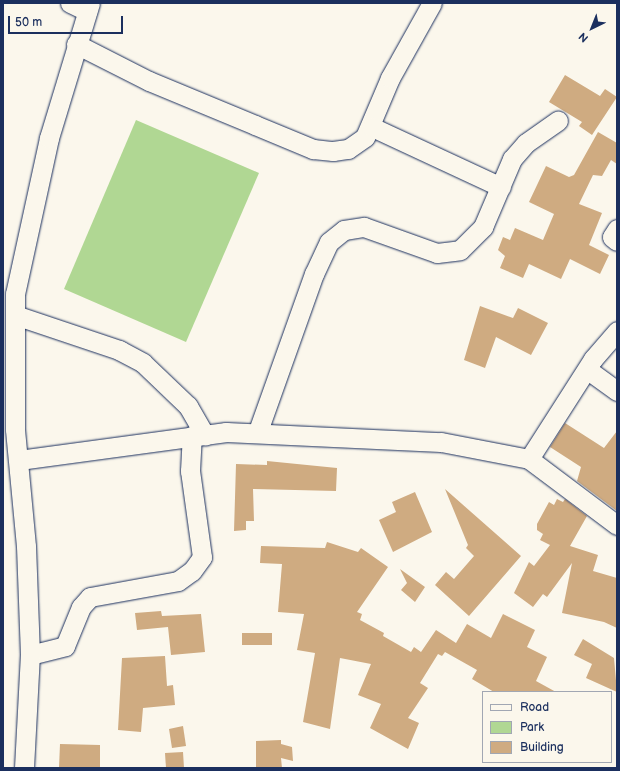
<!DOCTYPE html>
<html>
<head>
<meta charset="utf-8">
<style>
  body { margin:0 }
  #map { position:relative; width:620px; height:771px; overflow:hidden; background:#fbf7ec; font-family:"Balsamiq Sans",sans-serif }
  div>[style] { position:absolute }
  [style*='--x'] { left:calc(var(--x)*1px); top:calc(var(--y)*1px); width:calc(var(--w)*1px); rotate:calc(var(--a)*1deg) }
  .green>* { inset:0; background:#b0d793 }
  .building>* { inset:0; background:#cfab81 }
  .roads { filter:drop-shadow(0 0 1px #1b2f5e) drop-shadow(0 0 1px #1b2f5e) }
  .minor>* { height:19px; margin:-9.5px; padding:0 9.5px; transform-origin:9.5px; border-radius:9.5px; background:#fbf7ec }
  span { translate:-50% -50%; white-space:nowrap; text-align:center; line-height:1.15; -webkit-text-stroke:4px #fbf7ec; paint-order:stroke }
  .frame { position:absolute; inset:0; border:4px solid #1b2f5e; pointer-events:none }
  .legend { position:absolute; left:482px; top:691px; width:130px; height:72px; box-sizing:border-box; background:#fbf7ec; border:1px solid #a1a7b3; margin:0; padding:5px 7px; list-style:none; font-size:12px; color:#1b2f5e }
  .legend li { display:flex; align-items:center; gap:8px; height:20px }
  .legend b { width:20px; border:1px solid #a1a7b3 }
  .north { position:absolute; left:572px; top:8px; width:40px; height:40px; -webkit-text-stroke:3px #fbf7ec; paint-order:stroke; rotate:223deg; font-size:11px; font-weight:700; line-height:16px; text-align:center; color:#1b2f5e }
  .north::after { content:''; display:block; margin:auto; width:14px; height:18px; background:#1b2f5e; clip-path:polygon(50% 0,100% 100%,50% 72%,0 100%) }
  .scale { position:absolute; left:8px; top:16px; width:115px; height:18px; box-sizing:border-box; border:2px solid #1b2f5e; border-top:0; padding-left:5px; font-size:12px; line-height:14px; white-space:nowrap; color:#1b2f5e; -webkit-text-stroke:3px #fbf7ec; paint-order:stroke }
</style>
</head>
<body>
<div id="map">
  <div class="green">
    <div style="clip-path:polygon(136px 120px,259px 173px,186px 342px,64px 289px)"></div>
  </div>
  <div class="building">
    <div style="clip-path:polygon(565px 75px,600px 96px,605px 89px,617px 97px,592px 135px,579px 126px,582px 122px,549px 102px)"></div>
    <div style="clip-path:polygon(598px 132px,617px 143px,617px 164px,611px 160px,602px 176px,593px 175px,579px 204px,602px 213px,589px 245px,609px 255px,600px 274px,570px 259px,561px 279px,529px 264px,523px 278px,500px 268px,505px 256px,498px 250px,503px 237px,510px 240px,515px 228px,543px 240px,554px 214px,529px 202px,546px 166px,569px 177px,574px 175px)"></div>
    <div style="clip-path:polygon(480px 306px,513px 318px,518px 308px,548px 323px,531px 355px,496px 337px,485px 368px,464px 360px)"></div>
    <div style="clip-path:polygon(565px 423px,604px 448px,617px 431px,617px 511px,577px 481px,581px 467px,550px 447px)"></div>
    <div style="clip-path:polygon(267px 461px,337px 468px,336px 491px,253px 489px,254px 521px,246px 521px,246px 530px,234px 531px,236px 464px,267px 465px)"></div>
    <div style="clip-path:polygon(445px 489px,521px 556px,469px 616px,435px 585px,446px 572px,454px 579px,474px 556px,466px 548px,468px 545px)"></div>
    <div style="clip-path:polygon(415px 492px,432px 532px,393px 552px,379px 520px,396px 512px,392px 502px)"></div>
    <div style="clip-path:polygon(557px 499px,563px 502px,565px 499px,587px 516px,570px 546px,598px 555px,593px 571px,617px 578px,617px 628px,604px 622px,562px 613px,572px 563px,547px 597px,543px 594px,533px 607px,514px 593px,529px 562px,534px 566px,550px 545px,540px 540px,543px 534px,537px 530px,537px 524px,549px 502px,554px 505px)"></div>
    <div style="clip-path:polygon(327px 542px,358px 552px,361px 548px,388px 567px,357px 612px,362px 614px,360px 620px,384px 633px,383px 636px,411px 652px,414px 647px,421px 652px,436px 630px,456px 643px,467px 624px,491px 638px,503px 614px,535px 630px,527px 647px,547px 657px,536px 681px,556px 692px,494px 692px,472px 679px,477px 670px,445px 652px,442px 656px,438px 654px,420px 683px,428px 688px,408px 718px,419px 723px,408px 749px,370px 728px,381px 704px,358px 695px,371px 664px,340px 658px,330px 729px,303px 722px,315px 653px,297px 650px,304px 614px,278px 612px,282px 564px,260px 563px,261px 546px,325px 548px)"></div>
    <div style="clip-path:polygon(400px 569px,425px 587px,415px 602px,401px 590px,407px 583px)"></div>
    <div style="clip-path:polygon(161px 611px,162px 616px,201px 614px,205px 652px,171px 655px,168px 627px,137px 630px,135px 613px)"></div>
    <div style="clip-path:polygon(242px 633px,272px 633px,272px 645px,242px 645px)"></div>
    <div style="clip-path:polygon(583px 639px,614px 658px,617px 692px,586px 678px,592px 664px,574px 655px)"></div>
    <div style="clip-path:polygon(165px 656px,167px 686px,173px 685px,175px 705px,143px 708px,141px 732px,118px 730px,122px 658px)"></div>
    <div style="clip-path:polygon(183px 726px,186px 746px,172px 748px,169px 729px)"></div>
    <div style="clip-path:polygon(281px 740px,281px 744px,292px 747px,293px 761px,281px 758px,282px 768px,256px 768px,256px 741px)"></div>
    <div style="clip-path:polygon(60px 744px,100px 745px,100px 768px,59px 768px)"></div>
    <div style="clip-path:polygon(183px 752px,184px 768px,166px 768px,165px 753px)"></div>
  </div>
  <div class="roads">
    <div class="minor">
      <div style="--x:70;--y:3;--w:19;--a:25"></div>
      <div style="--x:76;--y:44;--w:82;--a:26.9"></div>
      <div style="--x:149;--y:81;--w:115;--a:22.5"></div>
      <div style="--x:255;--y:125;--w:63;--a:22.5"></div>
      <div style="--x:313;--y:149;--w:20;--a:6"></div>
      <div style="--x:333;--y:151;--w:15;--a:-8"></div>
      <div style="--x:348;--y:149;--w:21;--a:-35"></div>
      <div style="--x:365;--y:137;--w:64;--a:-67"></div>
      <div style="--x:390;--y:78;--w:86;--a:-60.8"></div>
      <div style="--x:372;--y:127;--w:142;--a:24.9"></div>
      <div style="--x:617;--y:229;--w:9;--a:122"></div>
      <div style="--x:612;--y:237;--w:6;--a:39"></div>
      <div style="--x:15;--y:315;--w:110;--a:18.6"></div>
      <div style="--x:119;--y:350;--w:27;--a:28"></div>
      <div style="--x:143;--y:363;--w:62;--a:43.7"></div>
      <div style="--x:188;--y:406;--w:34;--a:60"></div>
      <div style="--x:588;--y:370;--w:36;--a:36"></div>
      <div style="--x:258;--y:431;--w:167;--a:-70.4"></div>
      <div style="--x:314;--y:274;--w:35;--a:-65"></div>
      <div style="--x:329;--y:242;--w:19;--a:-39"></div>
      <div style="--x:344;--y:230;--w:20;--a:-9"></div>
      <div style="--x:364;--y:227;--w:77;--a:19.6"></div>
      <div style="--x:437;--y:253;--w:23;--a:-7"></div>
      <div style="--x:460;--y:250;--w:33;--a:-45"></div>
      <div style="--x:483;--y:227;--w:74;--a:-66.9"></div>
      <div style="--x:512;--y:159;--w:21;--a:-49"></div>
      <div style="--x:526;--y:143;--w:39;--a:-35"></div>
      <div style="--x:529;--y:459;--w:119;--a:-57.4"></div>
      <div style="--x:593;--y:359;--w:37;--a:-49"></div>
      <div style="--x:19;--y:460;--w:209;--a:-7.7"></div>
      <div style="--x:226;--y:432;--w:215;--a:2.7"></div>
      <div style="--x:441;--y:442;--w:90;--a:10.9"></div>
      <div style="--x:529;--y:459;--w:110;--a:36.9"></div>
      <div style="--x:30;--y:655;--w:36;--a:-14"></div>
      <div style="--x:65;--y:646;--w:42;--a:-67.7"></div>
      <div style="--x:81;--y:607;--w:13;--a:-48"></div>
      <div style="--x:90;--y:597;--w:89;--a:-10.3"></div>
      <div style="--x:178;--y:581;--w:17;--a:-36"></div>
      <div style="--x:192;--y:571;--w:17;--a:-54"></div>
      <div style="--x:202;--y:557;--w:87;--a:-97.9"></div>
      <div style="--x:190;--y:471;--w:35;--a:-87"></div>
      <div style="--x:24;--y:768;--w:113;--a:-87"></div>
      <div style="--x:30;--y:655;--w:109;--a:-92.1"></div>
      <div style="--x:26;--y:546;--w:118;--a:-95.4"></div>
      <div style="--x:15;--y:429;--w:135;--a:-90"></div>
      <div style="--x:15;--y:294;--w:160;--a:-77.7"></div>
      <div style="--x:49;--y:138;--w:141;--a:-73.1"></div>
    </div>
  </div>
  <div class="frame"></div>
  <ul class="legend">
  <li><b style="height:5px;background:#fbf7ec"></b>Road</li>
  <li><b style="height:11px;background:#b0d793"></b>Park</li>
  <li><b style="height:11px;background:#cfab81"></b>Building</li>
  </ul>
  <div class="north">N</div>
  <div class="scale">50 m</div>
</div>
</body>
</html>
